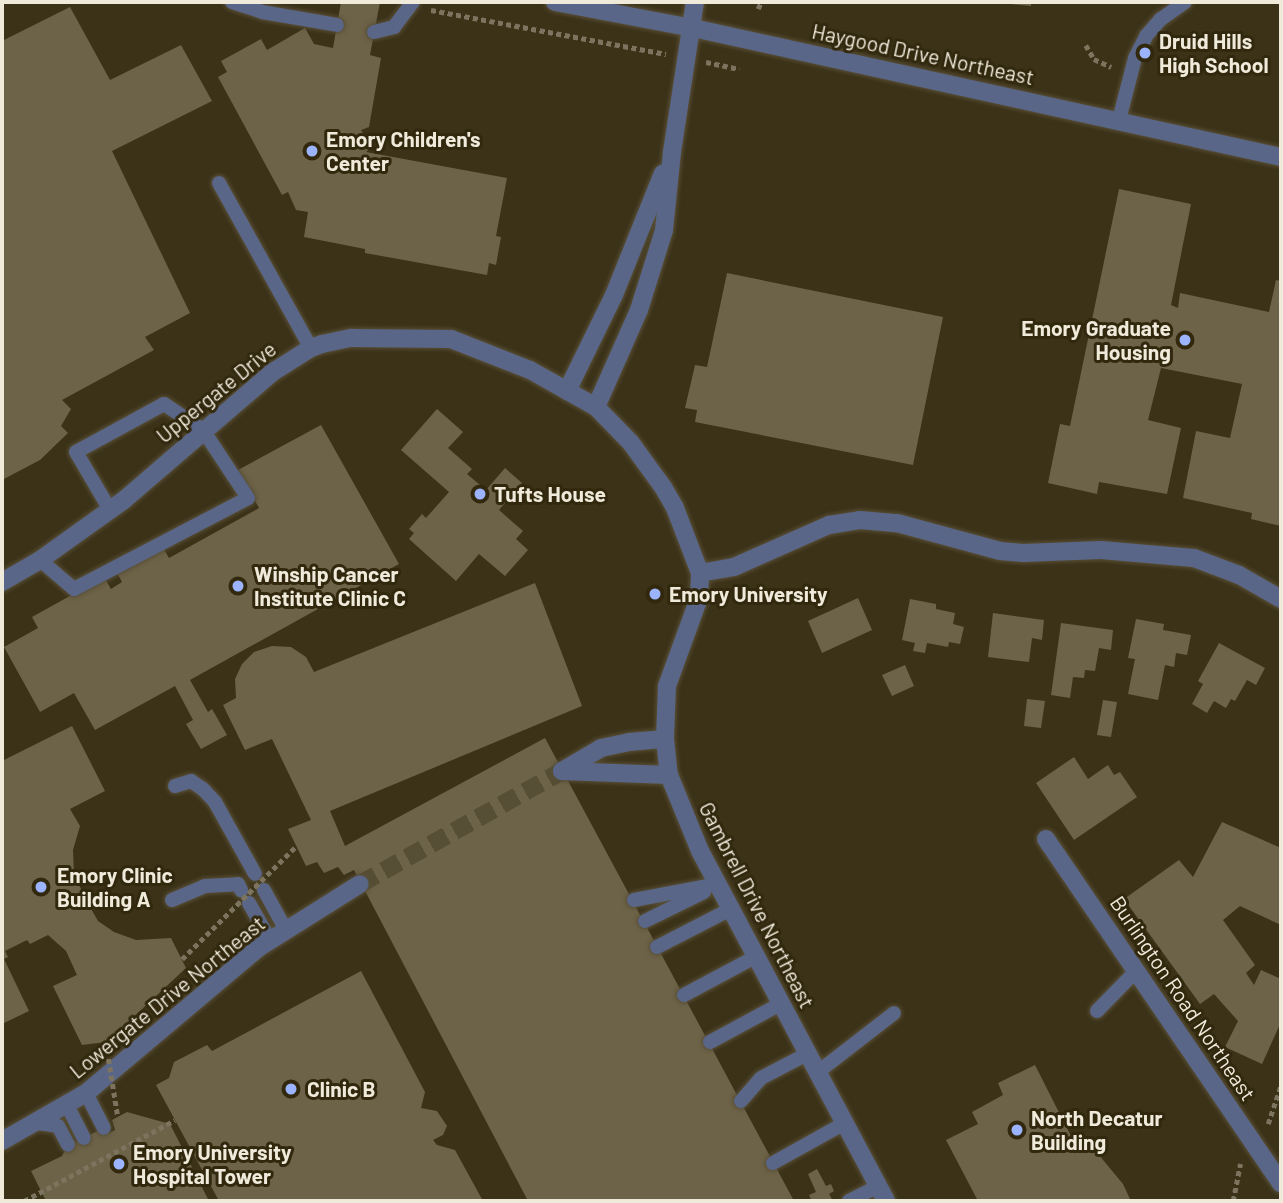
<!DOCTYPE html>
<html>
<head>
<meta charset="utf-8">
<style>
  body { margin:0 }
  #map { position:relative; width:1283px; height:1203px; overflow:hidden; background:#3b3218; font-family:Barlow,sans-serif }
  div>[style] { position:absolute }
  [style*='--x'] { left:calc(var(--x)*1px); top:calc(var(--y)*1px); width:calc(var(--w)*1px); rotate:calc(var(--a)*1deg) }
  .building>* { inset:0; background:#6d6348 }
  .minor-tunnel>* { height:18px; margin-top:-9px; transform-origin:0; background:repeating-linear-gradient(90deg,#564e35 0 18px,transparent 0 27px) }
  .path>* { height:4.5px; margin-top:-2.25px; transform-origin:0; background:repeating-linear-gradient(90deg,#7c745e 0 5px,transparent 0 8.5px) }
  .roads { filter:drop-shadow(0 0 2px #584f37) drop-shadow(0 0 2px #584f37) }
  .service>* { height:14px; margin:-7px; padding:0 7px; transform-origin:7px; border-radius:7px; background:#5a6688 }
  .minor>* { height:18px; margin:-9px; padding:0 9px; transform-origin:9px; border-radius:9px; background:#5a6688 }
  .path-bridge>* { height:4.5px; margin-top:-2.25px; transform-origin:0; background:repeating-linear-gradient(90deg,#7c745e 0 5px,transparent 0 8.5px) }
  .dots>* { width:19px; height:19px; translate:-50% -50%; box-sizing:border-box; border:4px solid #31280e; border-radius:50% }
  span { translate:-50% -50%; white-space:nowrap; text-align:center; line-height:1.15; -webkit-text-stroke:6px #31280e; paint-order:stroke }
  .poi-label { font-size:21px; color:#f0eadb; font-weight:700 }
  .left { translate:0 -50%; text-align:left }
  .right { translate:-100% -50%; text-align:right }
  .street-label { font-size:21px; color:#f0eadb }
  .frame { position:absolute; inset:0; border:4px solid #f0eadb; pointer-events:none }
</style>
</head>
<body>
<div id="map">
  <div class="building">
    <div style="clip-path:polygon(341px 2px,380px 2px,370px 55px,381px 58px,369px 127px,361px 130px,372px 147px,366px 152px,507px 178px,496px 236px,501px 237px,496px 265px,489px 263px,487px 275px,365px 253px,365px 249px,304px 237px,308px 212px,296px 210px,288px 192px,282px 195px,218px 77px,227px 72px,221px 61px,261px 39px,267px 50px,305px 28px,314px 44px,333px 48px)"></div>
    <div style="clip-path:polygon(991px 2px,1031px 2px,1031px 6px)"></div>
    <div style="clip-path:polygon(70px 7px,110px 80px,181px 45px,212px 101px,112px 151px,190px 313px,145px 337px,154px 350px,62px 400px,71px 409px,61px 426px,68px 433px,40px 460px,2px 480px,2px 41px)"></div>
    <div style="clip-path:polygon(1119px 189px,1191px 204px,1171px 305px,1178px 308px,1180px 293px,1269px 312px,1276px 280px,1281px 281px,1281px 526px,1251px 519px,1252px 513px,1183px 498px,1196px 431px,1230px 438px,1242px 384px,1161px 368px,1148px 420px,1181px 428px,1167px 494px,1099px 482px,1097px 494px,1048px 483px,1060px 424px,1070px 426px)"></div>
    <div style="clip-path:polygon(727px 273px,943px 317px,913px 465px,695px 422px,697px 410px,685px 408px,695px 365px,707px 367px)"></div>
    <div style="clip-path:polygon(437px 409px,463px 432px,448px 448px,472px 469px,467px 474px,486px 490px,505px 468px,522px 483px,499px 510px,523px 531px,516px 539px,528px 550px,505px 576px,479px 554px,456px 581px,409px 539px,414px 533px,409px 529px,422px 514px,426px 518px,449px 492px,401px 450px)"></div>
    <div style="clip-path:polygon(321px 425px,399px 564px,190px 680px,208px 712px,212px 709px,227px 735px,201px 749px,186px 724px,193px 720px,175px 686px,95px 730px,74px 693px,40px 712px,4px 647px,38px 628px,32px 617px,104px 577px,111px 589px,122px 582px,116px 571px,162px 546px,169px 558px,259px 508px,238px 470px)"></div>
    <div style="clip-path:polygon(535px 583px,582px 706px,330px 811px,345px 846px,545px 738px,794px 1201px,528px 1201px,354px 870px,344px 875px,338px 867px,324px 873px,317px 862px,306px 866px,288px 829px,311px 820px,272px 739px,245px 750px,223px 705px,236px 698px,235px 679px,242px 664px,254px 652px,272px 646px,291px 647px,306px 657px,314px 672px)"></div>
    <div style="clip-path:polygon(858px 598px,872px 630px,822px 653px,808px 621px)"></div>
    <div style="clip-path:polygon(910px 599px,936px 604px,936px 609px,955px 613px,953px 624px,964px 627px,960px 644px,949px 642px,948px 647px,927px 643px,925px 653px,913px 651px,915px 643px,902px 640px)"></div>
    <div style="clip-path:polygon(993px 613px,1044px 620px,1042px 640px,1032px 638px,1029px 662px,988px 657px)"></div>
    <div style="clip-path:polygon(1136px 619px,1164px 624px,1163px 630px,1191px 635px,1187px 655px,1176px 653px,1174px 667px,1165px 665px,1158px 700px,1128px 694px,1135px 659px,1128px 658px)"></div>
    <div style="clip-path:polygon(1061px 623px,1113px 630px,1111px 650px,1099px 648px,1095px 671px,1085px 670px,1084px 678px,1073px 677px,1070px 698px,1051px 695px)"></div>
    <div style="clip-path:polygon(1219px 643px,1265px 668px,1256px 685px,1247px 680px,1235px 701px,1231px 699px,1226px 708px,1214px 701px,1207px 713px,1192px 704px,1203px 684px,1198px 681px)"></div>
    <div style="clip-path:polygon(905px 665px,914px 686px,892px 696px,882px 675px)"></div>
    <div style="clip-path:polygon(1027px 699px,1045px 701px,1041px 728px,1024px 726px)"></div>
    <div style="clip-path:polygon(1103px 700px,1117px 702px,1111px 737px,1097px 735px)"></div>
    <div style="clip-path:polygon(72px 726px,105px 791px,70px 809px,80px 826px,73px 850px,74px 874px,86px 900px,98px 921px,114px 932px,136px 940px,171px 938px,186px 968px,127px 1023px,130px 1031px,106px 1042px,82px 1045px,53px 986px,77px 975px,66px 951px,48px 935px,30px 944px,27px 940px,5px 951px,8px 957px,4px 959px,29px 1011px,2px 1024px,2px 761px)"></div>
    <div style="clip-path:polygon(1074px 757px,1088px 779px,1108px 765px,1114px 775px,1120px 772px,1137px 797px,1074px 840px,1036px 783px)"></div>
    <div style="clip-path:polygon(1222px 822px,1281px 848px,1281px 925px,1240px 906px,1223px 920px,1255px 965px,1246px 973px,1254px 985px,1261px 970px,1281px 979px,1281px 1022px,1262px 1064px,1225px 1047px,1238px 1021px,1214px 994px,1200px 1004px,1124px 899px,1179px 860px,1193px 877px)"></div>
    <div style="clip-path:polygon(361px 971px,425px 1092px,421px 1108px,437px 1111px,447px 1126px,443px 1135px,433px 1140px,437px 1145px,455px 1150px,483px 1201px,219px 1201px,156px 1085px,169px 1078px,174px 1062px,207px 1045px,212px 1051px)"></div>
    <div style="clip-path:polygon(1035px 1065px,1073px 1140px,1081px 1136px,1094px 1149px,1123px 1184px,1131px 1201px,978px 1201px,946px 1140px,978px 1124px,972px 1112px,1003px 1095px,998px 1083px)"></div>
    <div style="clip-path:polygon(127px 1112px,170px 1124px,209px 1201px,46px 1201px,31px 1171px,62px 1156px,68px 1145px,104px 1128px,109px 1133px,115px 1130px,112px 1120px)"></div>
    <div style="clip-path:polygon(817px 1169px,826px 1186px,831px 1184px,834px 1191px,829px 1194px,833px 1201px,812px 1201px,809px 1195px,816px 1192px,808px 1174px)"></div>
  </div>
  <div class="minor-tunnel">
    <div style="--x:360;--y:884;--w:231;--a:-29.2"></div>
  </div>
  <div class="path">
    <div style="--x:758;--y:9;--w:8;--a:-67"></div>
    <div style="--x:431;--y:10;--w:239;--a:10.6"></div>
    <div style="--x:1086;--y:45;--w:16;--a:60"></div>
    <div style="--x:1094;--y:59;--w:19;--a:25"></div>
    <div style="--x:706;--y:62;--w:34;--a:12"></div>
    <div style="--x:1268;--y:1124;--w:41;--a:-71.6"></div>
    <div style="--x:24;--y:1201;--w:171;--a:-28.2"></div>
    <div style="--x:1233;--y:1201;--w:38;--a:-79"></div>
  </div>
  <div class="roads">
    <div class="service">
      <div style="--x:232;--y:2;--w:32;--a:18"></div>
      <div style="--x:262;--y:12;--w:76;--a:9.8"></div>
      <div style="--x:374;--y:32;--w:21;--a:-14"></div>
      <div style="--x:394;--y:27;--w:31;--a:-53"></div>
      <div style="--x:1119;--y:120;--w:64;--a:-75.5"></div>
      <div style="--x:1135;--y:58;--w:25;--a:-63"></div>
      <div style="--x:1146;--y:36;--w:23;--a:-49"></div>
      <div style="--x:1161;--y:19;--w:29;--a:-35"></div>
      <div style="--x:219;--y:183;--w:189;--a:60.9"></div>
      <div style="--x:40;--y:560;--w:45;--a:40.5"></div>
      <div style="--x:74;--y:589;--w:196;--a:-27.6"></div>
      <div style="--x:248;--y:498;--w:82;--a:-123.5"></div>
      <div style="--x:203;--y:430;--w:47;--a:-146.3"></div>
      <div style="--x:164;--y:404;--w:100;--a:151.4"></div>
      <div style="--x:76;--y:452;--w:67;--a:59.6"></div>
      <div style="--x:175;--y:786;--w:17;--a:-17"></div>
      <div style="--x:191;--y:781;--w:14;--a:34"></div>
      <div style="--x:203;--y:789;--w:18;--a:47"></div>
      <div style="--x:215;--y:802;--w:82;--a:60.9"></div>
      <div style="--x:264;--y:890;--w:46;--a:61.2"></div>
      <div style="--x:172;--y:900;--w:36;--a:-23"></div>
      <div style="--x:205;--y:886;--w:33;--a:-3"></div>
      <div style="--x:238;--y:884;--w:7;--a:63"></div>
      <div style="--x:634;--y:900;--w:86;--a:-10.8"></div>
      <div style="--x:249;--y:903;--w:43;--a:60.4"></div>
      <div style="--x:645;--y:921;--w:66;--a:-26.2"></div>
      <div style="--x:657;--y:947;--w:83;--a:-27.2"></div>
      <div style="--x:684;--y:995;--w:83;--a:-28.1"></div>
      <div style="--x:1097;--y:1011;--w:56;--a:-45.7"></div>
      <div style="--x:710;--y:1042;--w:82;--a:-28.4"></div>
      <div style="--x:818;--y:1072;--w:96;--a:-37.8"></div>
      <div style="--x:86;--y:1093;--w:39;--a:63"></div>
      <div style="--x:741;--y:1101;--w:30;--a:-49"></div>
      <div style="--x:761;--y:1078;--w:54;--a:-27.5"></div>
      <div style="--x:67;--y:1105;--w:37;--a:63"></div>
      <div style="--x:37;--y:1123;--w:21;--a:8"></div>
      <div style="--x:58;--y:1126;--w:21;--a:62"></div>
      <div style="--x:773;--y:1163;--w:82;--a:-29.1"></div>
      <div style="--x:849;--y:1201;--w:33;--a:-27"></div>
    </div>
    <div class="minor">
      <div style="--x:555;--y:2;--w:140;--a:10.7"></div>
      <div style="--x:693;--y:28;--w:602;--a:12.37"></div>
      <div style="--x:567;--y:391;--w:107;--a:-63.9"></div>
      <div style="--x:614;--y:295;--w:131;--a:-68.1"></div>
      <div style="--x:596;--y:407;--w:106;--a:-66.1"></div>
      <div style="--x:639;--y:310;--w:84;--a:-72.6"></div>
      <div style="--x:664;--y:230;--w:78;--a:-84.1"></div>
      <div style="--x:672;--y:152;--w:152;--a:-81.3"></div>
      <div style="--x:700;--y:573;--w:35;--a:-10"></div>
      <div style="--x:734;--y:567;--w:104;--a:-23.9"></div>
      <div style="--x:829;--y:525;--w:31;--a:-9"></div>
      <div style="--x:860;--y:520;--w:37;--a:5"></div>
      <div style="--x:897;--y:523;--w:107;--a:15.2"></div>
      <div style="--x:1000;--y:551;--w:23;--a:5"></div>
      <div style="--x:1023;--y:553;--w:78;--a:-2.2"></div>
      <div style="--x:1101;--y:550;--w:93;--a:4.9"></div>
      <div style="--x:1194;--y:558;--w:48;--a:20.7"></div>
      <div style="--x:1239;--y:575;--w:48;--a:29.7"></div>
      <div style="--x:2;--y:582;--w:44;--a:-30.1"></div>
      <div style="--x:40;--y:560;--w:103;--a:-35.5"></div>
      <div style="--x:124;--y:500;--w:196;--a:-40.7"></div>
      <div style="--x:273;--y:372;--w:45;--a:-32.3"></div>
      <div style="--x:311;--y:348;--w:12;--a:-20"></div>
      <div style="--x:322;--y:344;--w:30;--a:-12"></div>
      <div style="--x:351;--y:338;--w:100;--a:0.6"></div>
      <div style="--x:451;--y:339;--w:85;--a:21.4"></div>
      <div style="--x:530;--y:370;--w:76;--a:29.3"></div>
      <div style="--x:596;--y:407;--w:50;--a:45.8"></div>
      <div style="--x:631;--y:443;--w:54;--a:54"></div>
      <div style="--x:663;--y:487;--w:24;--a:60"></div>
      <div style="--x:675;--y:508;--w:70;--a:69"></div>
      <div style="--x:700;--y:573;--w:25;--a:92"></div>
      <div style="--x:699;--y:598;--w:94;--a:110"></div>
      <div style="--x:667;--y:686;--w:53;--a:92.2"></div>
      <div style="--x:665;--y:739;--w:36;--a:84"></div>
      <div style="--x:669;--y:775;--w:82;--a:67.8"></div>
      <div style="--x:700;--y:851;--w:396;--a:62"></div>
      <div style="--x:562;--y:771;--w:45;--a:-30.5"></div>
      <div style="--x:601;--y:748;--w:29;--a:-12"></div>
      <div style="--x:629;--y:742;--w:36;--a:-5"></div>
      <div style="--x:562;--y:771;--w:107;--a:2.1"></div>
      <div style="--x:1046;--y:839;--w:417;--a:55.7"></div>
      <div style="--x:2;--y:1141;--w:97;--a:-29.7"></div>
      <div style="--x:86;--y:1093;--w:225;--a:-40.1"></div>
      <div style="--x:258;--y:948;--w:120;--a:-32.1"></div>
    </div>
  </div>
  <div class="path-bridge">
    <div style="--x:182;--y:959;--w:161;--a:-44.7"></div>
    <div style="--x:106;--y:1042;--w:76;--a:80.9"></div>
  </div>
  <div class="dots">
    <div style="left:1145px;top:53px;background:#9bb4fd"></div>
    <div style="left:312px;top:151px;background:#9bb4fd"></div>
    <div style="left:1185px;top:340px;background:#9bb4fd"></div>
    <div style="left:480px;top:494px;background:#9bb4fd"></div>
    <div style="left:238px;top:586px;background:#9bb4fd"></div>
    <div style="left:655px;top:594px;background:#9bb4fd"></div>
    <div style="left:41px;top:887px;background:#9bb4fd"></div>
    <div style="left:291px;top:1089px;background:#9bb4fd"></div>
    <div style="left:1017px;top:1130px;background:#9bb4fd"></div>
    <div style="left:119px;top:1164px;background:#9bb4fd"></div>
  </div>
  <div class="poi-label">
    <span class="left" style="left:1159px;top:53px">Druid Hills<br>High School</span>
    <span class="left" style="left:326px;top:151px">Emory Children's<br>Center</span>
    <span class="right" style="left:1171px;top:340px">Emory Graduate<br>Housing</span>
    <span class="left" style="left:494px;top:494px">Tufts House</span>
    <span class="left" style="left:254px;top:586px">Winship Cancer<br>Institute Clinic C</span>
    <span class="left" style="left:669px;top:594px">Emory University</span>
    <span class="left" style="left:57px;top:887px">Emory Clinic<br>Building A</span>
    <span class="left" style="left:307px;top:1089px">Clinic B</span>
    <span class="left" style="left:1031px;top:1130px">North Decatur<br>Building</span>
    <span class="left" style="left:133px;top:1164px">Emory University<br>Hospital Tower</span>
  </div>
  <div class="street-label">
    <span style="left:923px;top:54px;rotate:12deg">Haygood Drive Northeast</span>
    <span style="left:216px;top:392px;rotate:-39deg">Uppergate Drive</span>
    <span style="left:757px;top:905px;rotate:63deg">Gambrell Drive Northeast</span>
    <span style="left:167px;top:997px;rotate:-39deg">Lowergate Drive Northeast</span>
    <span style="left:1183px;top:998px;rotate:56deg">Burlington Road Northeast</span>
  </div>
  <div class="frame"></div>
</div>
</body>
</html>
